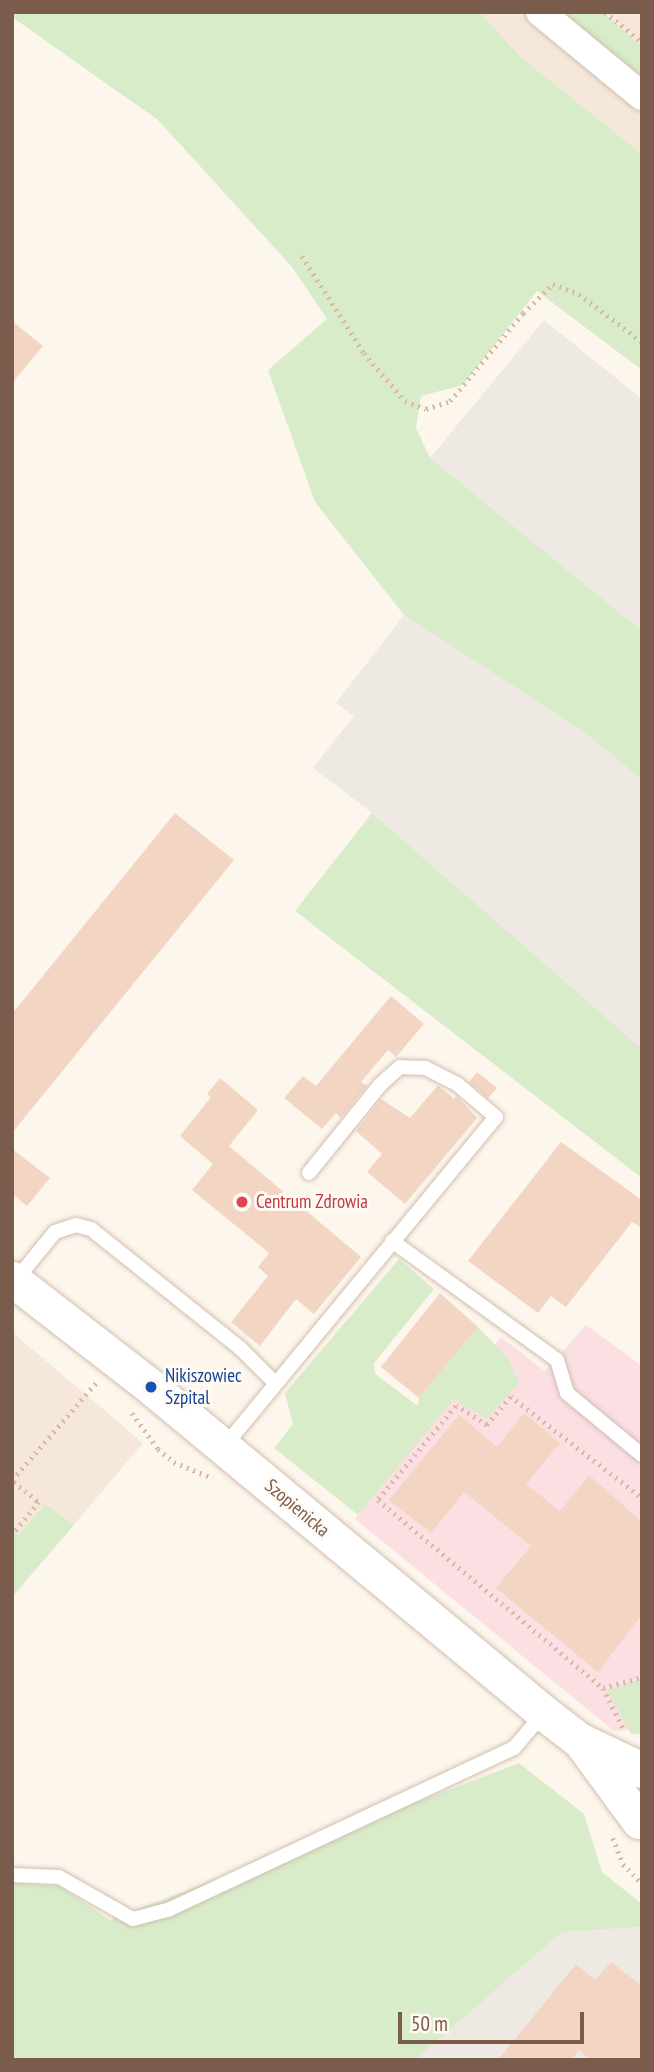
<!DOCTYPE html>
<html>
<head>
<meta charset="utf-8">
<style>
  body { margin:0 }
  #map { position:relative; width:654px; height:2072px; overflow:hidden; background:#fdf6ec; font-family:"PT Sans Narrow",sans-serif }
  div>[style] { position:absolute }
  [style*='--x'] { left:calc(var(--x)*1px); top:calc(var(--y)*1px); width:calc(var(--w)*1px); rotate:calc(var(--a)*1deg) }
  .residential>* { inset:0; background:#f5e8da }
  .industrial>* { inset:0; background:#efe9e4 }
  .medical>* { inset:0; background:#fbdfe3 }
  .green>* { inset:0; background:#d8ecc9 }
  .building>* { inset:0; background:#f3d5c3 }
  .path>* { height:4.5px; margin-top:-2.25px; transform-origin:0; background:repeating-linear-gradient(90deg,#d9b8a5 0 2px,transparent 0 7px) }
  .roads { filter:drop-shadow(0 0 2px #d1beb0) drop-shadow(0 0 2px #d1beb0) }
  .service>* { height:14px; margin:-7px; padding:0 7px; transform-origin:7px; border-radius:7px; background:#fff }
  .minor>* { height:28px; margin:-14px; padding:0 14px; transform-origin:14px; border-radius:14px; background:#fff }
  .tertiary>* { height:35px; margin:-17.5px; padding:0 17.5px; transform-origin:17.5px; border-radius:17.5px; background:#fff }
  .dots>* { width:19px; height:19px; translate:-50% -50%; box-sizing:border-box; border:4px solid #fffaf3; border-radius:50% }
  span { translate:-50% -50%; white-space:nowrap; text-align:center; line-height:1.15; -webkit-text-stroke:6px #fffaf3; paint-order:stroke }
  .health-label { font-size:19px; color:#be3a42 }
  .left { translate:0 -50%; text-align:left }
  .transit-label { font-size:19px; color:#164399 }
  .street-label { font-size:19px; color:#7a5c4d }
  .frame { position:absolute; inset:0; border:14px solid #7a5c4d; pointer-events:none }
  .scale { position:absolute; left:398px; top:2012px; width:186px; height:32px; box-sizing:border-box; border:4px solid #7a5c4d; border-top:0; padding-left:9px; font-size:21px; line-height:24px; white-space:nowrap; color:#7a5c4d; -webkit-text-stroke:5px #fffaf3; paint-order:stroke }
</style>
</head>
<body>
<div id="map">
  <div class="residential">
    <div style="clip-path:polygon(479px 12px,642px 12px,642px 154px,522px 58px)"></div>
    <div style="clip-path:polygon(12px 1332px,143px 1443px,12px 1598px)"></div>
  </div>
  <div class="industrial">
    <div style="clip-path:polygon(544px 320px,642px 399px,642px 631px,430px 458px)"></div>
    <div style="clip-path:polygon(404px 615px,584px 732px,642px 780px,642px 1049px,372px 813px,313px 768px,354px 716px,336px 703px)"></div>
    <div style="clip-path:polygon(642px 1927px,642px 2060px,415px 2060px,562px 1932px)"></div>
  </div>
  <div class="medical">
    <div style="clip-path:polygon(586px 1325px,642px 1366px,642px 1729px,614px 1731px,355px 1519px,501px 1337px,545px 1371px)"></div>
  </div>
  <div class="green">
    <div style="clip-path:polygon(12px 12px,479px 12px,522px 58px,642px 154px,642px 370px,537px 291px,463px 385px,421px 396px,416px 428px,430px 458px,642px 631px,642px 780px,584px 732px,404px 615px,315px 502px,268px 370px,327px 319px,292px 267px,158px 120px,12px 17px)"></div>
    <div style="clip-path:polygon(554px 12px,601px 12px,642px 46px,642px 84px)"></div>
    <div style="clip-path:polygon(372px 813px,642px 1049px,642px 1178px,295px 911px)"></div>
    <div style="clip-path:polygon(399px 1259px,434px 1289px,374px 1363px,375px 1374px,418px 1406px,419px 1398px,478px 1327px,507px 1357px,519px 1383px,487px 1419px,454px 1399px,358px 1515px,274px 1448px,293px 1424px,285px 1393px)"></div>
    <div style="clip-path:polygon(45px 1504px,74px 1525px,12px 1596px,12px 1530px,19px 1535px)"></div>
    <div style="clip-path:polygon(642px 1679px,642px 1734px,631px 1734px,607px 1690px)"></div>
    <div style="clip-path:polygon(519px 1763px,584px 1814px,602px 1872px,642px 1904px,642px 1927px,562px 1932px,415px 2060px,12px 2060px,12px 1883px,59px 1886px,110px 1920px)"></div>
  </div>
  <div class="building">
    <div style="clip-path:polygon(12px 321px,43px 346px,12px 383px)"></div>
    <div style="clip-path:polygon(175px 813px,234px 860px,12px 1133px,12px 1014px)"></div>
    <div style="clip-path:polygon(391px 996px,424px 1024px,396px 1057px,388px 1050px,361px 1082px,367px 1086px,341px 1118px,336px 1113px,322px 1129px,284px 1098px,303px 1076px,316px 1086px)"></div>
    <div style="clip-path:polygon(477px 1072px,497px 1088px,488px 1098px,469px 1082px)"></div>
    <div style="clip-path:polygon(220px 1078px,258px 1110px,229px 1146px,361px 1257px,314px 1314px,296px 1299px,260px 1346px,231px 1322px,268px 1276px,258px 1267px,269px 1253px,192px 1190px,213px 1164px,180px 1136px,211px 1097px,207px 1094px)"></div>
    <div style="clip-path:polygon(438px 1085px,454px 1099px,457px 1096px,477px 1118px,405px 1204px,367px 1172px,382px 1154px,356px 1131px,381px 1099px,410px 1118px)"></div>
    <div style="clip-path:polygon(561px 1142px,642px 1200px,642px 1228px,632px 1222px,566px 1307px,551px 1296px,538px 1313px,468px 1261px)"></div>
    <div style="clip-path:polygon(12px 1149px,50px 1178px,27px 1206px,12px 1194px)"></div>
    <div style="clip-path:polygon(440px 1293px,478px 1327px,419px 1398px,381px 1367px)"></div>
    <div style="clip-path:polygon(524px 1413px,560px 1443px,526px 1484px,560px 1511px,589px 1475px,642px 1522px,642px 1614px,598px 1672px,496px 1588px,531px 1546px,464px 1492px,431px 1533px,389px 1500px,459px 1415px,497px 1447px)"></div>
    <div style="clip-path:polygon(611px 1962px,642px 1986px,642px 2060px,591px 2060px,579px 2050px,571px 2060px,498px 2060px,576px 1964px,595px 1980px)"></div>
  </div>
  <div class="path">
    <div style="--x:605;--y:12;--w:48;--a:39"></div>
    <div style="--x:302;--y:256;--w:115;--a:57.4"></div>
    <div style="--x:364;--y:353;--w:63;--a:49.5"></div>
    <div style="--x:405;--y:401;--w:22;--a:21"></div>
    <div style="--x:426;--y:409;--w:25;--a:-18"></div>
    <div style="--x:450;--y:401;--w:114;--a:-50.3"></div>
    <div style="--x:523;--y:313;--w:42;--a:-44"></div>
    <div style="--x:553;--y:284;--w:28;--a:21"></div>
    <div style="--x:579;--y:294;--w:79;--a:37.3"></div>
    <div style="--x:132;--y:1413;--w:44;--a:54.2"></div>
    <div style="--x:158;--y:1449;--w:21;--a:39"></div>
    <div style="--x:174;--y:1462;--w:41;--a:22.8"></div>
    <div style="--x:12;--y:1480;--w:128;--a:-49.1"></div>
    <div style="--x:14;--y:1482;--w:32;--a:39"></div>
    <div style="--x:39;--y:1502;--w:38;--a:129"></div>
    <div style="--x:639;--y:1496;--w:162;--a:-142.3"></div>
    <div style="--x:511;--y:1397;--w:37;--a:131"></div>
    <div style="--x:487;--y:1425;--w:36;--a:-148"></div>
    <div style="--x:456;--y:1406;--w:122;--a:129.7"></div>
    <div style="--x:378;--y:1500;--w:293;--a:39.9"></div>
    <div style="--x:603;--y:1688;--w:41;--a:-15.8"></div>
    <div style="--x:603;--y:1688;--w:45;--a:63.4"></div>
    <div style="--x:613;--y:1838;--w:28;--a:69"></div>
    <div style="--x:623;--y:1864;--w:28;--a:46"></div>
  </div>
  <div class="roads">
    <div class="service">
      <div style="--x:392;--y:1241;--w:203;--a:35.8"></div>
      <div style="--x:557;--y:1360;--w:34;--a:73"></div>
      <div style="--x:567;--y:1393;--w:97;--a:39.6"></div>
      <div style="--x:15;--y:1281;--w:63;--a:-50.8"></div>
      <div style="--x:55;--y:1232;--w:22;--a:-18"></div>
      <div style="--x:76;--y:1225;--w:16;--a:15"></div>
      <div style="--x:91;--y:1229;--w:191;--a:38.6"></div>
      <div style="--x:240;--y:1348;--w:49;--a:45"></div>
      <div style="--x:223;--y:1448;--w:429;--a:-50.5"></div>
      <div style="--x:496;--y:1117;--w:51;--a:-139.8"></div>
      <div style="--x:457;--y:1084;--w:36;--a:-153"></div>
      <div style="--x:425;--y:1068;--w:25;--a:-178"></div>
      <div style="--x:400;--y:1067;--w:27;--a:138"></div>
      <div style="--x:380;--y:1085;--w:113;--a:128.9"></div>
      <div style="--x:12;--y:1875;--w:47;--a:2.4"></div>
      <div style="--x:59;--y:1877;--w:85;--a:29.6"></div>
      <div style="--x:133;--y:1919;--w:38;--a:-15"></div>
      <div style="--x:170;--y:1909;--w:380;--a:-25.1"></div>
      <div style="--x:514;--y:1748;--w:45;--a:-49.5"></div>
    </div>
    <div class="minor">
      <div style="--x:540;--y:12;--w:132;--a:39.5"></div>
    </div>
    <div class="tertiary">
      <div style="--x:12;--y:1279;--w:176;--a:37.8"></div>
      <div style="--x:151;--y:1387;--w:511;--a:39.68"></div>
      <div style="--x:544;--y:1713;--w:44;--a:37.6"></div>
      <div style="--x:579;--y:1740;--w:70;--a:25.5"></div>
      <div style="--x:581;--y:1742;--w:98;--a:53.7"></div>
    </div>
  </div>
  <div class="dots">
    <div style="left:242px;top:1202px;background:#e0444e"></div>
    <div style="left:151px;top:1387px;background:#1a4fb4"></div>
  </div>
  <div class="health-label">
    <span class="left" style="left:256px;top:1202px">Centrum Zdrowia</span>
  </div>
  <div class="transit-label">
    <span class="left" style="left:165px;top:1387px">Nikiszowiec<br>Szpital</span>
  </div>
  <div class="street-label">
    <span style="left:297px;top:1508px;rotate:40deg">Szopienicka</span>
  </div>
  <div class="frame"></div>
  <div class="scale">50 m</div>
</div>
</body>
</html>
